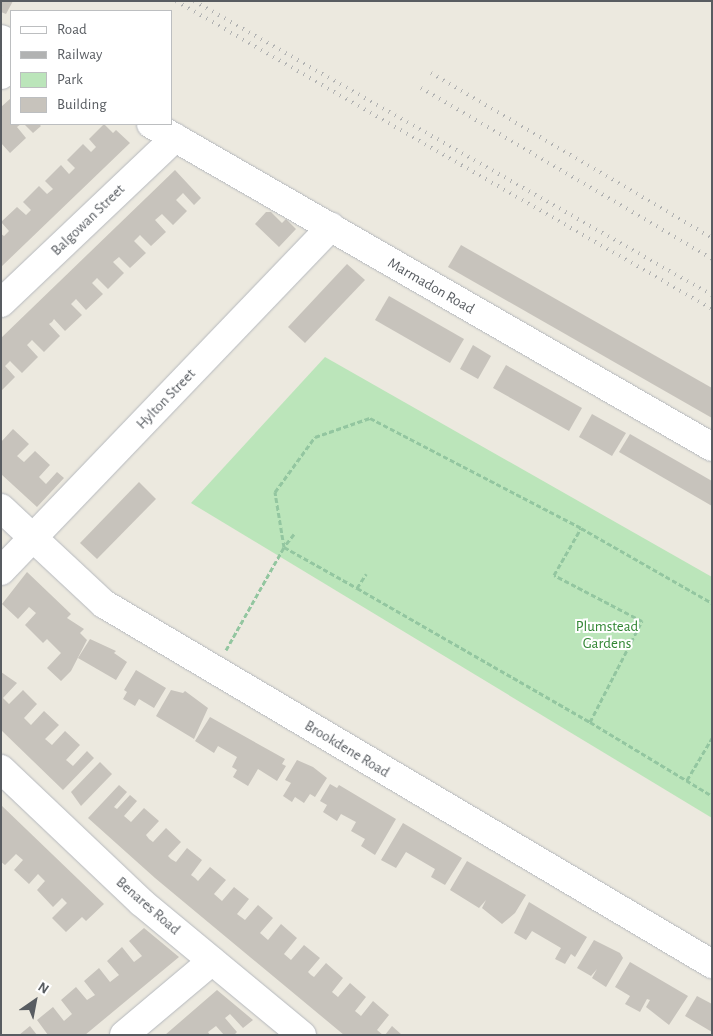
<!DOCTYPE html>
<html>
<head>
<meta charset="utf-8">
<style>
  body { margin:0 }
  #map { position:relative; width:713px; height:1036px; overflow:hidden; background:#ece9df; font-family:"Alegreya Sans",sans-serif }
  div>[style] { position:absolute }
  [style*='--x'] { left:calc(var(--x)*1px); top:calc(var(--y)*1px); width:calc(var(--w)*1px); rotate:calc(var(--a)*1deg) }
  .green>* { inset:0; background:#bbe5ba }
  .building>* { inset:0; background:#c7c3bc }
  .path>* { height:3px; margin-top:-1.5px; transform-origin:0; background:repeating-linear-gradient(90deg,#93c6a0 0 5px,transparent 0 7.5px) }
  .roads { filter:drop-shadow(0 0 1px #b5b8bd) drop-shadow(0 0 1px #b5b8bd) }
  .minor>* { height:28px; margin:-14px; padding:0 14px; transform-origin:14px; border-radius:14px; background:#fff }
  .rail>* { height:4px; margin-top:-2px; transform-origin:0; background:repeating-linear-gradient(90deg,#b1b2b2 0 1px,transparent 0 7px) }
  span { translate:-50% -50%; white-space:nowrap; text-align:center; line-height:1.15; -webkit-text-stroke:4px #fff; paint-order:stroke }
  .street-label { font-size:15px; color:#585c61 }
  .park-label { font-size:15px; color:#328634 }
  .frame { position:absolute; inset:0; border:2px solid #585c61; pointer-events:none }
  .legend { position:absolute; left:10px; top:10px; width:162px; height:115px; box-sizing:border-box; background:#fff; border:1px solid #bcbec0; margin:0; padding:6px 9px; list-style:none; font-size:15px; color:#585c61 }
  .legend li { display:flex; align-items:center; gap:10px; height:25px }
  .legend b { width:25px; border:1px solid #bcbec0 }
  .north { position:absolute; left:10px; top:976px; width:50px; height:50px; -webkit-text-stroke:4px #fff; paint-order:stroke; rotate:33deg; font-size:14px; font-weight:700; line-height:20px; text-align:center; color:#585c61 }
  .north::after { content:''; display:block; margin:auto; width:18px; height:22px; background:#585c61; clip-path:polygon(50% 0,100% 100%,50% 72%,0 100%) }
</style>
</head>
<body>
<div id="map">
  <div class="green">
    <div style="clip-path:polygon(325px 357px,712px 577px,712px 818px,191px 503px)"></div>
  </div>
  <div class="building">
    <div style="clip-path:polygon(1px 1px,13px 1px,6px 14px,1px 12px)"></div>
    <div style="clip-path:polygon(11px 98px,11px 124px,21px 124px,17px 127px,26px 138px,10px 153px,1px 143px,1px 107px)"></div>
    <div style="clip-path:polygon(24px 124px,39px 124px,41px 126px,33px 133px)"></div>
    <div style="clip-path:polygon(104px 124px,113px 133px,116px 130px,130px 143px,1px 267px,1px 234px,4px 236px,9px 231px,1px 222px,17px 207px,26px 215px,31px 210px,23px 202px,39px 186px,47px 194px,53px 189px,45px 181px,61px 165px,69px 174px,75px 168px,67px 160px,83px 144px,91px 152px,96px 147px,89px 139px)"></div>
    <div style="clip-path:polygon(175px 170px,201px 198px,194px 205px,183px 193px,176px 200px,187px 211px,173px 225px,162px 214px,155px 220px,166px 232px,151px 246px,140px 235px,134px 241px,146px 253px,130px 268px,119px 257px,113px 262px,124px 273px,108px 289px,97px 278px,92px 283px,103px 294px,86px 310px,76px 299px,71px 304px,82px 315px,65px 331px,54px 319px,52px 322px,49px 324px,60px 336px,44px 352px,32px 340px,27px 345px,38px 357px,22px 373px,10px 361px,5px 366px,15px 377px,1px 391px,1px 338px)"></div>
    <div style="clip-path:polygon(266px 212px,271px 212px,282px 223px,286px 219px,296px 229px,279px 247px,255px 224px)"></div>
    <div style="clip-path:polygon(461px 245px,712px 388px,712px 418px,448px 267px)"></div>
    <div style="clip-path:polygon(347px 264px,365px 280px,305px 343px,288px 327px)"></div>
    <div style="clip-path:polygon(389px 296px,464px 339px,450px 363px,375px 320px)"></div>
    <div style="clip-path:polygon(473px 345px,491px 356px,478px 379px,460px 369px)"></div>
    <div style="clip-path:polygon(506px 365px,582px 408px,569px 431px,493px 388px)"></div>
    <div style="clip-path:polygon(592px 414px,626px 433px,612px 456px,579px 437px)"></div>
    <div style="clip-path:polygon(13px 429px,29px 444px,17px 456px,24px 462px,35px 451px,50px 465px,39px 477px,46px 484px,57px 472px,64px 478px,37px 507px,1px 474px,1px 442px)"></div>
    <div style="clip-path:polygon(630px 434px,712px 481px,712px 506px,619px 452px)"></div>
    <div style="clip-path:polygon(139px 482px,156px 499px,97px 559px,80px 543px)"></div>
    <div style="clip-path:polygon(27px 572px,71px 614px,67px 618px,84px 629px,80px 633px,87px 640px,71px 671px,61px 681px,47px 668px,61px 653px,47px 639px,43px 643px,25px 625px,36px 613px,29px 607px,18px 619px,2px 604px)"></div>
    <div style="clip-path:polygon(90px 639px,116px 651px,114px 653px,127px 662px,116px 680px,78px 658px)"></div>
    <div style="clip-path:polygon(136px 670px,166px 688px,154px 708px,139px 699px,135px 706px,123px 699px,127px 692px,124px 690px)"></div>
    <div style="clip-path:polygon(1px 672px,17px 683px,3px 698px,9px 704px,23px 690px,37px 704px,24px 718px,31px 725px,44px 711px,59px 725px,45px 739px,52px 745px,65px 731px,80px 745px,66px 760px,73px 766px,87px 751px,94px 758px,63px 790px,1px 730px)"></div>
    <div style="clip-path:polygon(171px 690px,183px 693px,185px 691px,208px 708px,194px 739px,156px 716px)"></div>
    <div style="clip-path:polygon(210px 717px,285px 759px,282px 764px,286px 766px,277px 781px,258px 769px,248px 786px,233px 777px,237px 770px,232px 767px,237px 757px,218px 746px,214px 753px,195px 741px)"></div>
    <div style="clip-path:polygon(297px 760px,313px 767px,327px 778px,315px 797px,310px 794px,304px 803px,295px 797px,292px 802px,283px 796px,291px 783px,285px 780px)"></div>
    <div style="clip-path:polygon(100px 762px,112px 774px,81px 806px,71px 792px)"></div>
    <div style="clip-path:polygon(330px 784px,337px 788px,339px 785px,396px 819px,375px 855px,361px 846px,365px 839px,351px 831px,356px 822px,341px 814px,337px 821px,323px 812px,327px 805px,320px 801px)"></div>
    <div style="clip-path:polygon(119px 785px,127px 792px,114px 807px,117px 809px,130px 795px,137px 801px,124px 816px,131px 822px,144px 808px,159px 821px,146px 835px,149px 839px,153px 842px,166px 828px,181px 842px,168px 856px,171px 859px,176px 862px,187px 848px,202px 860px,191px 875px,195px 878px,198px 881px,210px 867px,226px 880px,214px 894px,222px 901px,234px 887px,249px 899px,237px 914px,245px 920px,258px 905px,273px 918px,260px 933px,268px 940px,281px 924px,297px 938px,284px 954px,291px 960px,304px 945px,320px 958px,308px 972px,311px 975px,314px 977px,326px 963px,343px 978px,332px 992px,338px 997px,350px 983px,366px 997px,355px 1011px,361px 1016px,373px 1001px,389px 1015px,377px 1030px,383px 1035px,344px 1035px,155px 878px,88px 818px)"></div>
    <div style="clip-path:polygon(1px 805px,104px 904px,86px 921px,82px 917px,66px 932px,52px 918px,67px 903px,62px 898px,53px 907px,37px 890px,45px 881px,38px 874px,29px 884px,14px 870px,23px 860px,16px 854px,5px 865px,1px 862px)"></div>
    <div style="clip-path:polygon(403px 823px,462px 858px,445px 885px,431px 877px,435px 869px,406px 852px,396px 868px,381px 860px)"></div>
    <div style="clip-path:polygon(467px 861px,526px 895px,515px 913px,502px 924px,482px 908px,486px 900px,479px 908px,450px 890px)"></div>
    <div style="clip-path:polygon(529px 902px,587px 937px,575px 957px,571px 954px,565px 964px,555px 959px,561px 948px,532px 931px,526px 940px,514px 933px)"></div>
    <div style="clip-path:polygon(144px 928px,179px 957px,85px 1035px,48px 1035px,37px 1020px,53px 1007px,64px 1021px,72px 1014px,61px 1000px,76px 987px,87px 1000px,95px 995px,84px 981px,99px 968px,110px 982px,119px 975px,107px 961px,122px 947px,134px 962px,142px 956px,129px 941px)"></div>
    <div style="clip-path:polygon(594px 940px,620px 953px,623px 958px,606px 987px,592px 978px,597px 969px,591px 976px,577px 968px)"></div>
    <div style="clip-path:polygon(630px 962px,688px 996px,669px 1025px,646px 1007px,650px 1000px,647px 999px,640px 1012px,625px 1004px,630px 996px,615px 987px)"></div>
    <div style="clip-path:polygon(217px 990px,253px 1020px,243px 1028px,230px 1014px,225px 1018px,237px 1032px,234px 1035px,224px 1035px,216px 1026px,208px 1032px,210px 1035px,165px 1035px)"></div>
    <div style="clip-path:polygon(697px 996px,712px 1004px,712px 1032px,685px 1016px)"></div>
    <div style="clip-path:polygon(30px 1026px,37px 1035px,19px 1035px)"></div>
    <div style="clip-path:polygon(392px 1026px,402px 1035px,385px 1035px)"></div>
  </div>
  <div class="path">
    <div style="--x:294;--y:534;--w:16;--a:128"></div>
    <div style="--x:284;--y:547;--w:84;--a:29.3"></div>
    <div style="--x:357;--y:588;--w:17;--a:-57"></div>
    <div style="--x:357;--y:588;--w:269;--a:29.9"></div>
    <div style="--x:590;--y:722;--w:114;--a:-62.8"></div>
    <div style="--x:642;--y:621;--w:99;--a:-152.4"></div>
    <div style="--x:554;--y:575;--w:54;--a:-60.1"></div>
    <div style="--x:226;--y:650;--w:118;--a:-60.6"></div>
    <div style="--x:284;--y:547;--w:56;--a:-99.3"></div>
    <div style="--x:275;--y:492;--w:68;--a:-54"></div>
    <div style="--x:315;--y:437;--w:58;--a:-19.1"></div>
    <div style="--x:370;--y:418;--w:238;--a:27.5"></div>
    <div style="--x:581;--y:528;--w:151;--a:29.8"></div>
    <div style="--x:590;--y:722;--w:143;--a:31.2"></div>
    <div style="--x:687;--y:780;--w:49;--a:-59.2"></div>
  </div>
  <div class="roads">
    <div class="minor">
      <div style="--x:1;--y:39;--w:11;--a:27"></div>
      <div style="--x:1;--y:75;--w:13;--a:-42"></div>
      <div style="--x:151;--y:124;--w:647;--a:29.93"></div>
      <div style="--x:1;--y:303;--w:240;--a:-43.5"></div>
      <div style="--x:1;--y:508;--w:141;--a:43"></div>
      <div style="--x:104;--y:604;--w:707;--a:30.63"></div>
      <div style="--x:1;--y:571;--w:477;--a:-46.2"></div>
      <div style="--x:1;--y:769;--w:193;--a:43.5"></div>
      <div style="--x:141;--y:902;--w:209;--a:39.6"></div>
      <div style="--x:124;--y:1035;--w:115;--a:-40.1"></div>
    </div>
  </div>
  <div class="rail">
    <div style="--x:176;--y:1;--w:618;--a:29.88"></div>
    <div style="--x:194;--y:1;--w:596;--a:29.58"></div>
    <div style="--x:431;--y:73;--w:326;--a:30.4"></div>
    <div style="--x:421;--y:88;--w:338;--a:30.4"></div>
  </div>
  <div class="street-label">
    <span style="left:88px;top:220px;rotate:-44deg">Balgowan Street</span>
    <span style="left:431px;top:286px;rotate:30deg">Marmadon Road</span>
    <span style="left:166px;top:399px;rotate:-46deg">Hylton Street</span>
    <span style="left:347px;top:749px;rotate:31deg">Brookdene Road</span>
    <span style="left:148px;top:906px;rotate:41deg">Benares Road</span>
  </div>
  <div class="park-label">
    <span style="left:607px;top:635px">Plumstead<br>Gardens</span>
  </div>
  <div class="frame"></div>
  <ul class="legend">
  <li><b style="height:6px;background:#fff"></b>Road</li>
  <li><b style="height:6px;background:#b1b2b2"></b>Railway</li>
  <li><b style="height:14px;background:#bbe5ba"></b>Park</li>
  <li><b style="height:14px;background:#c7c3bc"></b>Building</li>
  </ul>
  <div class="north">N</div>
</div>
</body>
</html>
